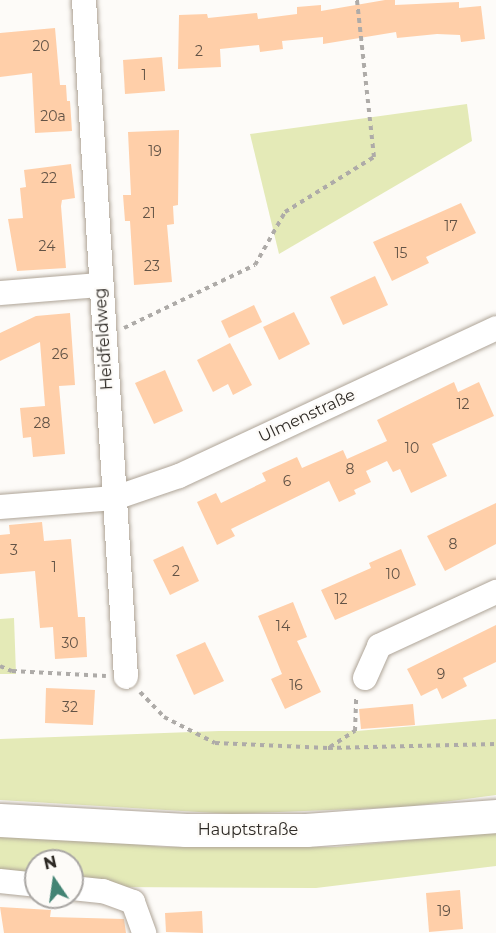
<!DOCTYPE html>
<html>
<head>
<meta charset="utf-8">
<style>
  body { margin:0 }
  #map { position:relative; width:496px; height:933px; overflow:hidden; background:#fdfbf8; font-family:Montserrat,sans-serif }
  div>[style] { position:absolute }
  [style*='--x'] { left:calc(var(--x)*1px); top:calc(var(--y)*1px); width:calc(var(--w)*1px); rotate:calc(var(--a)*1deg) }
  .green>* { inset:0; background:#e4eab7 }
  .building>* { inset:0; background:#ffcfa9 }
  .path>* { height:4px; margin-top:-2px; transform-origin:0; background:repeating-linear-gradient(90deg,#aeaba8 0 4.5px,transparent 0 9px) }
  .roads { filter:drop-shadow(0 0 2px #aea497) drop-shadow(0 0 2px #aea497) }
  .street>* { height:24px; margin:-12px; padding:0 12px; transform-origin:12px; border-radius:12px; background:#fff }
  .secondary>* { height:33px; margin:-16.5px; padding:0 16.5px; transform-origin:16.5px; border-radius:16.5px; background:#fff }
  span { translate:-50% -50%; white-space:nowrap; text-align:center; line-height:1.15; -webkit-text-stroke:4.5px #fdfbf8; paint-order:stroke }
  .number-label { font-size:14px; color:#625346 }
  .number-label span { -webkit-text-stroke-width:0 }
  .street-label { font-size:16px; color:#2e2a25 }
  .north { position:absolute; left:24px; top:849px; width:60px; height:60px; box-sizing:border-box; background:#fdfbf8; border:2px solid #aaa7a4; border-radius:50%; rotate:347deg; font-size:16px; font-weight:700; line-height:24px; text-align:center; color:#2e2a25 }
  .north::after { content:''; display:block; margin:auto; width:21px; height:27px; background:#438474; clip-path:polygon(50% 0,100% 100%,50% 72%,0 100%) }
</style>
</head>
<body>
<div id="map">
  <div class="green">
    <div style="clip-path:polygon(467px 104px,472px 141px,279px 254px,250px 134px)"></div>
    <div style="clip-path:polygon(14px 618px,16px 674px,0 674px,0 619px)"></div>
    <div style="clip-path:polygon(496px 719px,496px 795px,406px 807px,232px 814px,0 800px,0 739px,219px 731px,357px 731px)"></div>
    <div style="clip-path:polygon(0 831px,164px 847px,336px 847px,496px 832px,496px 866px,316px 888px,110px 887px,72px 883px,72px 861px,36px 861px,36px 880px,0 876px)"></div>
  </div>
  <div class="building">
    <div style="clip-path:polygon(385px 0,395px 0,395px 5px,459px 2px,459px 8px,481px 6px,485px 39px,461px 42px,460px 35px,437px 34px,397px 38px,396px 32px,323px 44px,323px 37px,282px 41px,283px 49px,260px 52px,259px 45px,220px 49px,221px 67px,178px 69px,179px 15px,207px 14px,208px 18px,257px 13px,258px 19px,297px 14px,297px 7px,321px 5px,321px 11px)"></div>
    <div style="clip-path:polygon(55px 28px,60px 85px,66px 85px,67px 101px,70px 101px,72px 131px,35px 133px,32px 73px,0 77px,0 33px)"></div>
    <div style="clip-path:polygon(162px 57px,165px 91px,125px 94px,123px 60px)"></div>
    <div style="clip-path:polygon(179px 130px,178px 205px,173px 206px,174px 224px,167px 225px,172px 282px,134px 285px,130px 221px,125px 221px,123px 195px,131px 195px,128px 132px)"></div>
    <div style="clip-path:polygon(71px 164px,75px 198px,62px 200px,61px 206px,66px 268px,17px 271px,8px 219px,23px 218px,20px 188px,26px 187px,24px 170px)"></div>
    <div style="clip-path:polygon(461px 203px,476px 233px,426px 257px,429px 263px,392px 281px,373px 242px)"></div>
    <div style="clip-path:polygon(375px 276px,388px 305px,343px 325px,330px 297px)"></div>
    <div style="clip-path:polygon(254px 305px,262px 322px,229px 338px,221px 321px)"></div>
    <div style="clip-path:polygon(294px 312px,310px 344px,279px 360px,263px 327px)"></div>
    <div style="clip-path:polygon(70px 313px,75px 385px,59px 386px,65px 454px,33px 457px,31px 437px,23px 438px,20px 408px,45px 406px,40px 342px,0 361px,0 333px,36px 316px)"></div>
    <div style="clip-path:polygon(230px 343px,252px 385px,233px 395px,228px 384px,213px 392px,197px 360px)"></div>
    <div style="clip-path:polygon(165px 370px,183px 411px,154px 424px,135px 383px)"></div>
    <div style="clip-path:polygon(454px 382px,458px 392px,479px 382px,494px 416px,432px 444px,447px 476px,411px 493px,400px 469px,393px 472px,387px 461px,366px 471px,371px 482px,354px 490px,356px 494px,339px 502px,329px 481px,231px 529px,235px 536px,217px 545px,197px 502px,216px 493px,221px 503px,266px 481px,262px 473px,297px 457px,302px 468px,343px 450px,347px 459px,387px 441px,377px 420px)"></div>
    <div style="clip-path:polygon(496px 503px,496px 544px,445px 571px,427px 536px)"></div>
    <div style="clip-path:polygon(42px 522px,44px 541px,71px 539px,78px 617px,85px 617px,87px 657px,55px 659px,53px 627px,40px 628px,35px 571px,0 574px,0 535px,10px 534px,9px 525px)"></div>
    <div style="clip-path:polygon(183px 546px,199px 581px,170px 595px,153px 560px)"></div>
    <div style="clip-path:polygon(401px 549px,416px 585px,335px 620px,321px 590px,371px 568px,369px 563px)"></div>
    <div style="clip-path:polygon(293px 602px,307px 637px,297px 641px,321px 692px,285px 709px,271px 679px,282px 674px,258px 616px)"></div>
    <div style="clip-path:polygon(496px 625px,496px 662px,463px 678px,467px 686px,442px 699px,437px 688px,421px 696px,407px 669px)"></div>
    <div style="clip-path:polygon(205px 642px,224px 681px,194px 695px,176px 655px)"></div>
    <div style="clip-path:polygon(46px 688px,95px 690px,93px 725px,45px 723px)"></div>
    <div style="clip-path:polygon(413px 704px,415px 725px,361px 729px,359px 709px)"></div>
    <div style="clip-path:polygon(460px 890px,463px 929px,429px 932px,426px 893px)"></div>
    <div style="clip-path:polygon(0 907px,51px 910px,50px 917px,124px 919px,126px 933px,4px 933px)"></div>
    <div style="clip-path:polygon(202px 911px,203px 933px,166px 932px,165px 913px)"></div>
  </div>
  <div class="path">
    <div style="--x:124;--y:328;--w:145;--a:-25.7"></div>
    <div style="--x:255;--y:265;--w:61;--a:-60.5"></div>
    <div style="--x:285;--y:212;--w:105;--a:-31.7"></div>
    <div style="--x:374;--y:157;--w:158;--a:-96.2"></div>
    <div style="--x:0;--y:666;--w:13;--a:23"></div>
    <div style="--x:12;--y:671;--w:94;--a:3"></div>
    <div style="--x:140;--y:692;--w:35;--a:46"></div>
    <div style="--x:164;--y:717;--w:57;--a:27"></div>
    <div style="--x:215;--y:743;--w:113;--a:2.5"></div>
    <div style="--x:328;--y:748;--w:168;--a:-1.4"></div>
    <div style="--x:330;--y:747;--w:30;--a:-33"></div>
    <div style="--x:355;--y:731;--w:33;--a:-88"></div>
  </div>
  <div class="roads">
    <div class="street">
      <div style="--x:84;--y:0;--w:678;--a:86.45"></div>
      <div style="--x:0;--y:293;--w:100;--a:-4.6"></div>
      <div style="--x:0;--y:507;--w:115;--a:-4.5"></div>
      <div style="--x:115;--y:498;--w:68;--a:-19"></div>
      <div style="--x:179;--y:476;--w:350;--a:-25"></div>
      <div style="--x:365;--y:678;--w:35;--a:-66"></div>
      <div style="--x:379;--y:646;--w:129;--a:-24.8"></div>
      <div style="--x:0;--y:881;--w:36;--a:6"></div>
      <div style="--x:72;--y:888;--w:31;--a:6"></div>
      <div style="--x:103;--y:891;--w:32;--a:20"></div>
      <div style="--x:133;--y:902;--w:33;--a:70"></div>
    </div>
    <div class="secondary">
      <div style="--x:0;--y:820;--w:186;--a:3.1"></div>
      <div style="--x:186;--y:830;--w:120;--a:0"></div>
      <div style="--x:306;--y:830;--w:191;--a:-4.2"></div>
    </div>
  </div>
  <div class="number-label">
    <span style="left:41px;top:46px">20</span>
    <span style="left:199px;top:51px">2</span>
    <span style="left:144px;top:75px">1</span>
    <span style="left:53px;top:116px">20a</span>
    <span style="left:155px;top:151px">19</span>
    <span style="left:49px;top:178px">22</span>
    <span style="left:149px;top:213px">21</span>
    <span style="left:451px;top:226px">17</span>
    <span style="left:47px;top:246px">24</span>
    <span style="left:401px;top:253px">15</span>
    <span style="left:152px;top:266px">23</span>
    <span style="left:60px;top:354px">26</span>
    <span style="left:463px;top:404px">12</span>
    <span style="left:42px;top:423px">28</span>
    <span style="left:412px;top:448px">10</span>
    <span style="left:350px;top:469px">8</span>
    <span style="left:287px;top:481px">6</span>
    <span style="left:453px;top:544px">8</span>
    <span style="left:14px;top:550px">3</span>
    <span style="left:54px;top:567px">1</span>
    <span style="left:176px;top:571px">2</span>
    <span style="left:393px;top:574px">10</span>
    <span style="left:341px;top:599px">12</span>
    <span style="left:283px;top:626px">14</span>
    <span style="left:70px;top:643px">30</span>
    <span style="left:441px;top:674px">9</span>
    <span style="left:296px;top:685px">16</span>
    <span style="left:70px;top:707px">32</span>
    <span style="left:444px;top:911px">19</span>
  </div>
  <div class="street-label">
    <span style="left:104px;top:339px;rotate:-94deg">Heidfeldweg</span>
    <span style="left:307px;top:416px;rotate:-25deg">Ulmenstraße</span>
    <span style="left:248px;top:830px">Hauptstraße</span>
  </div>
  <div class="north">N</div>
</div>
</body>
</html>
